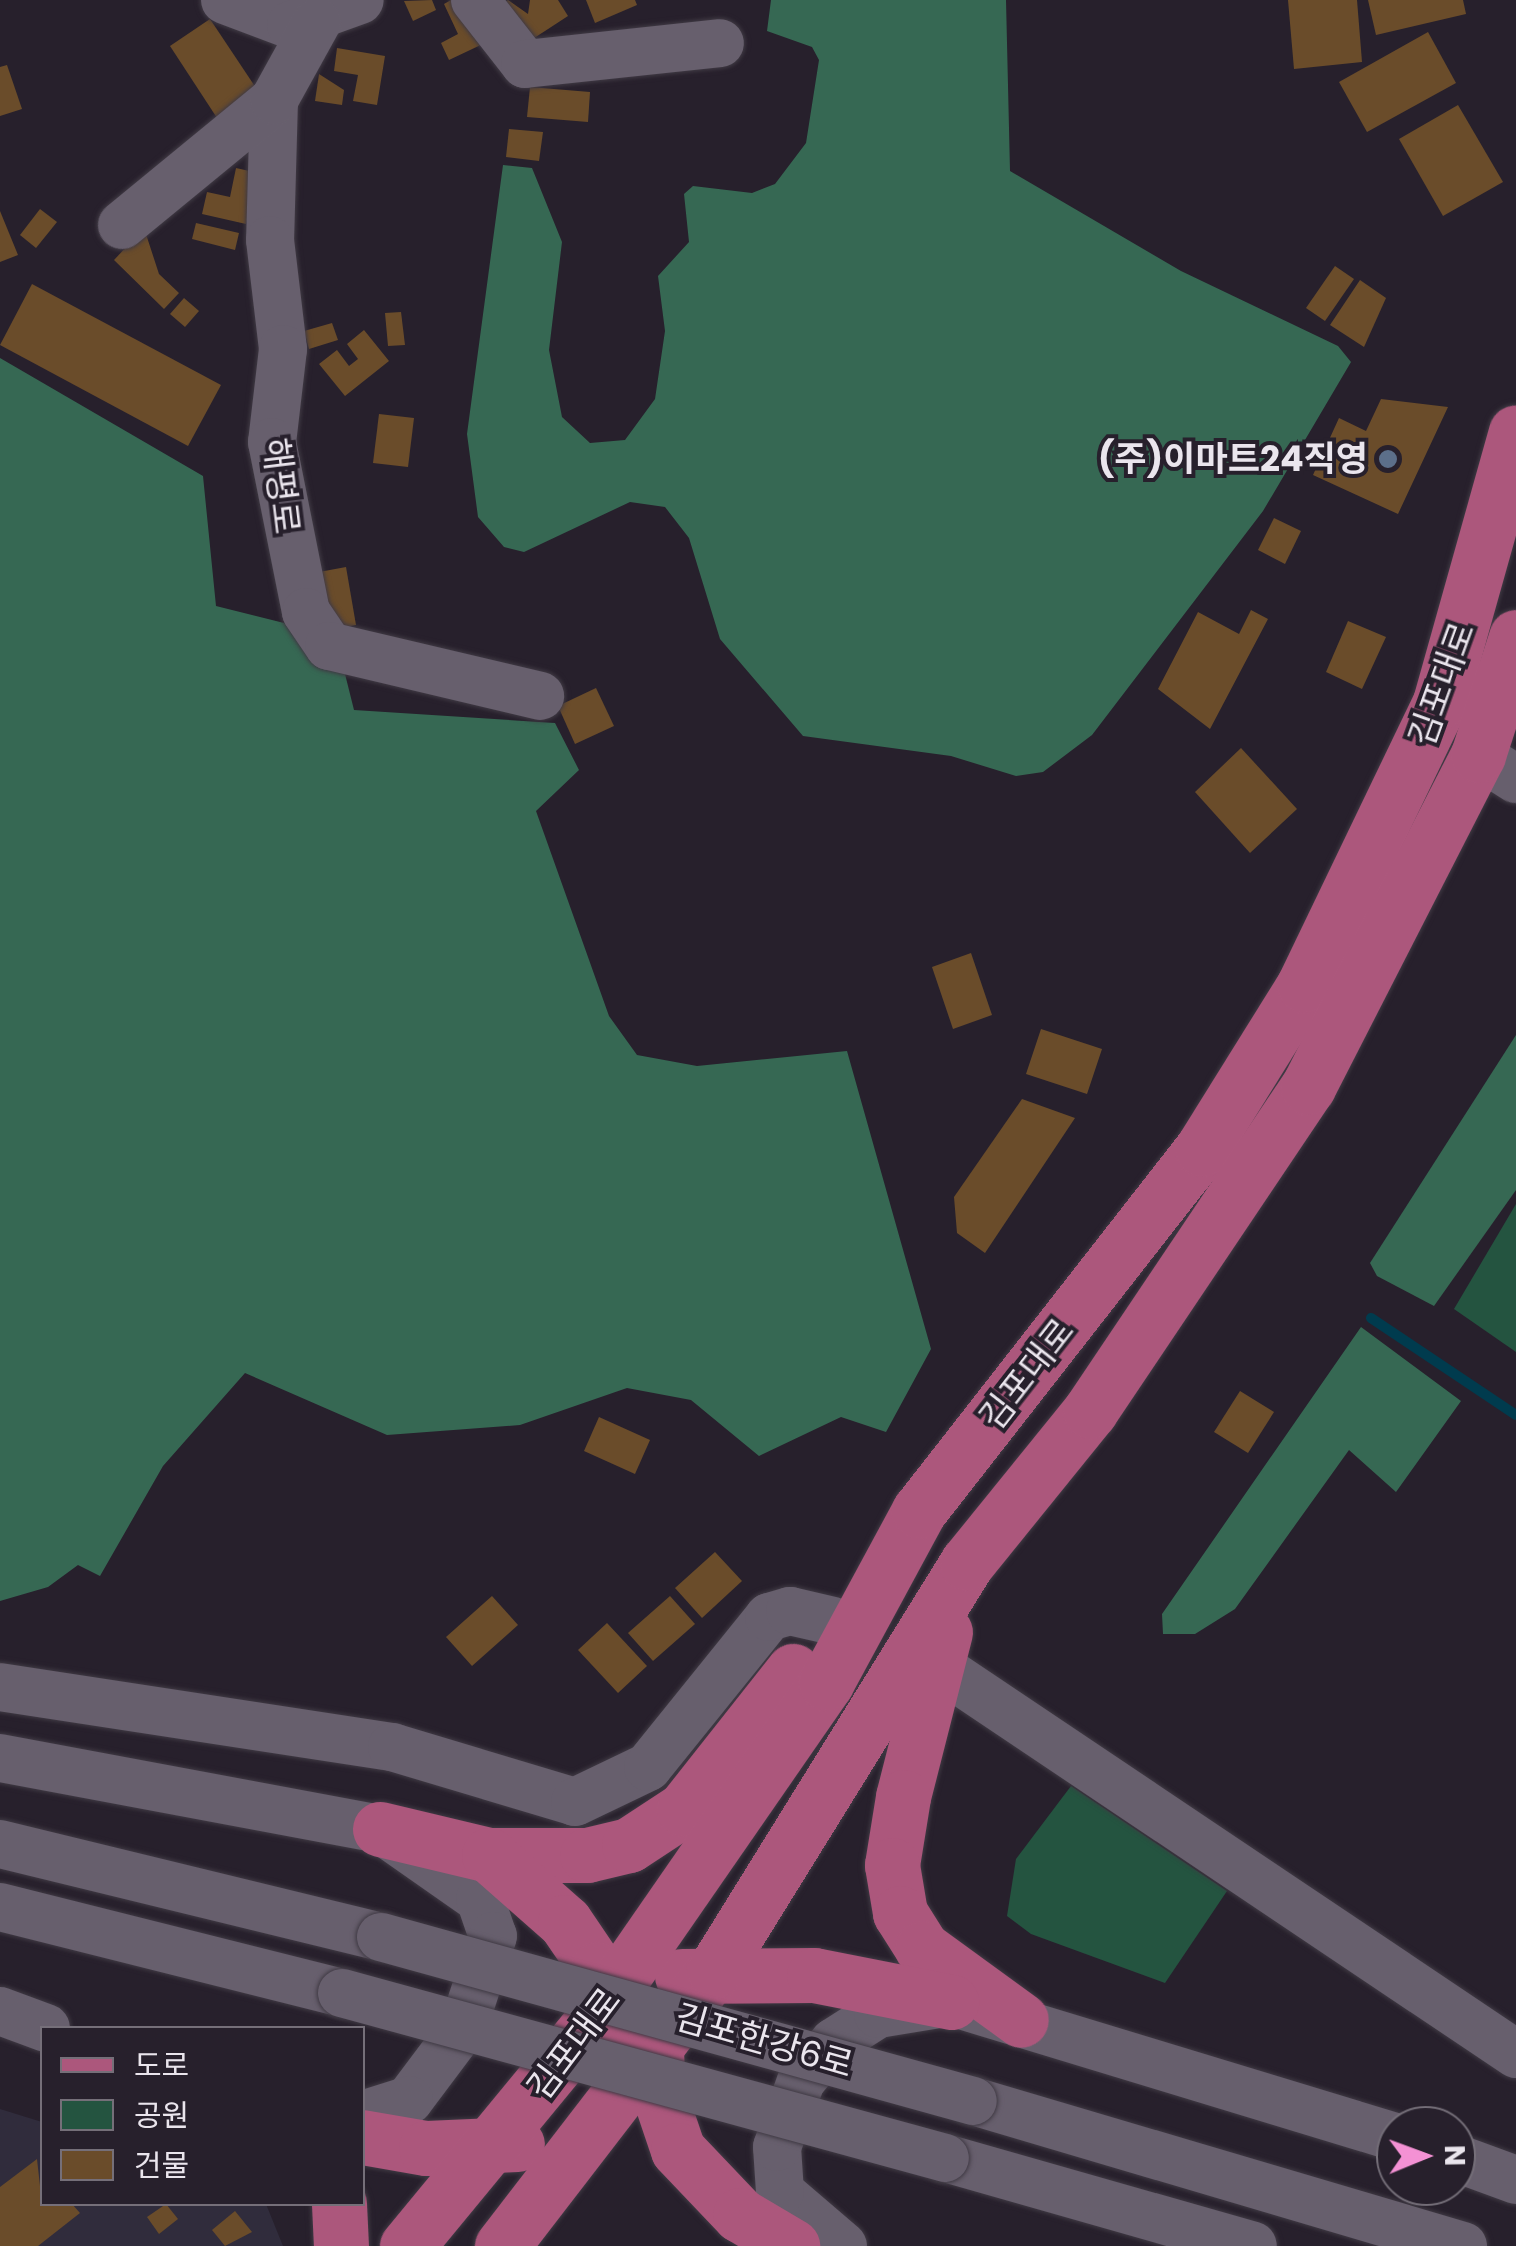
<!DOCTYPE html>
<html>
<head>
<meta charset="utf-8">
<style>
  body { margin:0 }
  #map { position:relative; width:1516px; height:2246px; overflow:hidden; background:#27202c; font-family:Poppins,"Noto Sans KR",sans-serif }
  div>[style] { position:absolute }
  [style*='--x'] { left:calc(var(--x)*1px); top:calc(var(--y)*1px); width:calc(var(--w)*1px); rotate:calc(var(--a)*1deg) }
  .commercial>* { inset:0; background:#302c3c }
  .green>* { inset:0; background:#245440 }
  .forest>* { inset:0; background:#366853 }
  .stream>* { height:10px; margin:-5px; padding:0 5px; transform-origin:5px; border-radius:5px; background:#003b4e }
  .building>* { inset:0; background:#6a4c2a }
  .roads { filter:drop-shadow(0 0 2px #403a44) drop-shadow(0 0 2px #403a44) }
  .minor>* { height:48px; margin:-24px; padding:0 24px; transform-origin:24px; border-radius:24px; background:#675f6d }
  .major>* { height:55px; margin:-27.5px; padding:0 27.5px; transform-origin:27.5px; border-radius:27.5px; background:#ac577c }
  .bridges { filter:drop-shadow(0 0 2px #403a44) drop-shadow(0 0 2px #403a44) }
  .minor-bridge>* { height:48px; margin:-24px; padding:0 24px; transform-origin:24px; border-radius:24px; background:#675f6d }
  .dots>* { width:28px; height:28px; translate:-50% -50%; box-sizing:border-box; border:5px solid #27202c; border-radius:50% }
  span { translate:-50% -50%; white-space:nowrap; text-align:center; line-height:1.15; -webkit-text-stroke:8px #27202c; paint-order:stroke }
  .poi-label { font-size:35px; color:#eae5ed; font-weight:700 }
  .right { translate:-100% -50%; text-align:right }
  .street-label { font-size:35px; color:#eae5ed }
  .legend { position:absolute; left:40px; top:2026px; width:325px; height:180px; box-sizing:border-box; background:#27202c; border:2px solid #756f79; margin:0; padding:12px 18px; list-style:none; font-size:30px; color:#eae5ed }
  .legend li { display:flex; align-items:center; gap:20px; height:50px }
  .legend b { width:50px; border:2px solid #756f79 }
  .north { position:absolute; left:1376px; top:2106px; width:100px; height:100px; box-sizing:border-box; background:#27202c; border:2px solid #756f79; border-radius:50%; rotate:89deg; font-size:28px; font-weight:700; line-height:40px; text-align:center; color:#eae5ed }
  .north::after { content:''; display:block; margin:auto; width:35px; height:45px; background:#f491d4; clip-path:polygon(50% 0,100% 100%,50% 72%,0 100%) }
</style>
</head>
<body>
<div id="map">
  <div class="commercial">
    <div style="clip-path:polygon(0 2109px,42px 2122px,42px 2204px,266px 2204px,283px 2246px,0 2246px)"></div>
  </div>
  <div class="green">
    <div style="clip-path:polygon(1516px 1204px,1516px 1352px,1454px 1309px)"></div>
    <div style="clip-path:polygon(1071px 1786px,1227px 1891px,1165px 1983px,1031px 1934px,1007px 1916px,1016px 1859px)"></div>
  </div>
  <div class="forest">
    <div style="clip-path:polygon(771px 0,1006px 0,1010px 171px,1181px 271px,1338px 346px,1351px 362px,1263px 511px,1092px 735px,1043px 772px,1016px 776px,951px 756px,803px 736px,720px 639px,689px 538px,665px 507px,630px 502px,524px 552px,504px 547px,478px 517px,467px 434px,503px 165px,532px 168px,562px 242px,549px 350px,562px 417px,590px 443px,625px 440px,655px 399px,665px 331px,658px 276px,689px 242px,684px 194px,693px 186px,752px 193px,775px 184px,806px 143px,819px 60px,812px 47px,767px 31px)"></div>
    <div style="clip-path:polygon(0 358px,203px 476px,216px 606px,292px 625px,343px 666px,354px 710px,555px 723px,579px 770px,536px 811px,609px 1016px,637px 1055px,697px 1066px,847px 1051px,931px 1349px,886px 1432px,841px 1417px,759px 1456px,691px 1400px,627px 1388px,520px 1425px,387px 1435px,245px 1373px,163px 1466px,100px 1576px,78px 1565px,48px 1587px,0 1601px)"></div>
    <div style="clip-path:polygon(1516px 1035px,1516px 1190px,1434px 1306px,1377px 1276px,1370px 1263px)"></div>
    <div style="clip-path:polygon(1361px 1327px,1461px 1401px,1396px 1492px,1349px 1450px,1235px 1609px,1195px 1634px,1163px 1634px,1162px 1614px)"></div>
  </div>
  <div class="stream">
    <div style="--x:1371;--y:1318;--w:174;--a:33.8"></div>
  </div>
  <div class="building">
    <div style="clip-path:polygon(432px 0,436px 10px,413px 21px,404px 1px)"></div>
    <div style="clip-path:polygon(451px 0,467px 0,487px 42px,449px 60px,441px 43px,458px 34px,444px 4px)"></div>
    <div style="clip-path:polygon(508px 0,528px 14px,530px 0,558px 0,568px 16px,522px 46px,497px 8px)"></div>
    <div style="clip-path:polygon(586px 0,635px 0,637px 5px,595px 23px)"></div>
    <div style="clip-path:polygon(1288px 0,1357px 0,1362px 62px,1294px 69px)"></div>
    <div style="clip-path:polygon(1368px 0,1463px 0,1466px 14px,1376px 35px)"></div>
    <div style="clip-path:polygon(210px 19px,260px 94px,219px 121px,170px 46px)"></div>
    <div style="clip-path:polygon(1428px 32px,1456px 83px,1367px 132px,1339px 82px)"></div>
    <div style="clip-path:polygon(337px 48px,385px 56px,377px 105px,353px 101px,358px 75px,334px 71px)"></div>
    <div style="clip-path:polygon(7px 65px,22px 109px,0 116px,0 67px)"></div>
    <div style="clip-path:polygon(319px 74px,344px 90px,342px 105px,315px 101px)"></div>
    <div style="clip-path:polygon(530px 87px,590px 92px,588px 122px,527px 117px)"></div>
    <div style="clip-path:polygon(1458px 105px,1503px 182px,1443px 216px,1399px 139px)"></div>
    <div style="clip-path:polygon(509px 129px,543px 132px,539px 161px,506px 157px)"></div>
    <div style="clip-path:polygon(236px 168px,258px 173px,246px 224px,202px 214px,207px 192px,230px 197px)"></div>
    <div style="clip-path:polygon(40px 209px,57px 222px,36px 248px,20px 235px)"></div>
    <div style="clip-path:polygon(0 211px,18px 255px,0 262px)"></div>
    <div style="clip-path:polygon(196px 223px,239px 233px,235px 250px,192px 239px)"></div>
    <div style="clip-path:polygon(144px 228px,159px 274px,179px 293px,164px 309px,114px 260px)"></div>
    <div style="clip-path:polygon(1335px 266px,1354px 279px,1325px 321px,1306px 308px)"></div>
    <div style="clip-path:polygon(1360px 280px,1386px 298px,1364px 347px,1330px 325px)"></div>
    <div style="clip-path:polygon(32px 284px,221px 385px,188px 446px,0 345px)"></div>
    <div style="clip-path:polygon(184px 298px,199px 311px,185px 327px,170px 314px)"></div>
    <div style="clip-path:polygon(401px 312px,405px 345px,388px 346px,385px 313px)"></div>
    <div style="clip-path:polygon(332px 323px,338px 340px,309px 349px,304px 331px)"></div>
    <div style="clip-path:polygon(364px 330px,389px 361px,345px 396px,319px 364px,337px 350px,349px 366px,358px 359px,347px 344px)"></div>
    <div style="clip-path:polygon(1381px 399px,1448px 407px,1398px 514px,1313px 475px,1339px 418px,1366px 431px)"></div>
    <div style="clip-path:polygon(379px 414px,414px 418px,408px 467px,373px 463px)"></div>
    <div style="clip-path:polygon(1274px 518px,1301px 531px,1285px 564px,1258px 550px)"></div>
    <div style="clip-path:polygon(346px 567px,356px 625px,329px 630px,319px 572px)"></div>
    <div style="clip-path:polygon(1251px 610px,1268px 619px,1210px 729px,1158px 689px,1198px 612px,1239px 634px)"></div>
    <div style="clip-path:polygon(1348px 621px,1386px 637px,1362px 689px,1326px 672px)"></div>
    <div style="clip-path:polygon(596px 688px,614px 726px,575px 744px,558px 706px)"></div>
    <div style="clip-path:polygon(1241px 748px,1297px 809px,1250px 853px,1195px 792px)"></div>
    <div style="clip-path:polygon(971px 953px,992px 1015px,953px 1029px,932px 967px)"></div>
    <div style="clip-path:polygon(1041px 1029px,1102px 1049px,1087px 1094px,1026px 1074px)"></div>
    <div style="clip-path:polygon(1022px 1099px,1075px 1118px,985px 1253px,957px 1233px,954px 1197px)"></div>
    <div style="clip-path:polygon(1240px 1391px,1274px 1412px,1248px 1453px,1214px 1432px)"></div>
    <div style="clip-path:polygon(599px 1417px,650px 1440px,635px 1474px,584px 1451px)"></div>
    <div style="clip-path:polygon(715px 1552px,742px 1581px,702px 1618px,675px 1588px)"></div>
    <div style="clip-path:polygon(492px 1596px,518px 1625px,472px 1666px,446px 1637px)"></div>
    <div style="clip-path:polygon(670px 1596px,695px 1624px,653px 1661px,628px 1633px)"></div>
    <div style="clip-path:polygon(607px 1623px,647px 1666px,618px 1693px,578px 1650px)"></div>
    <div style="clip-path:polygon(37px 2159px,42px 2204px,72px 2204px,80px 2213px,38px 2246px,0 2246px,0 2187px)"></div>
    <div style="clip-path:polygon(166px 2204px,178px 2219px,159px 2234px,147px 2217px)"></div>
    <div style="clip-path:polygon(235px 2211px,252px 2232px,225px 2246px,212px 2230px)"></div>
  </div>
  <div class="roads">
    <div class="minor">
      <div style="--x:225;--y:0;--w:71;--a:20.7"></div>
      <div style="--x:291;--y:25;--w:73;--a:-19.9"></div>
      <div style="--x:475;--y:0;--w:81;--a:52"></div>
      <div style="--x:525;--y:64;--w:196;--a:-6.1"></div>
      <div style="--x:274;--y:100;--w:140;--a:91.6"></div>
      <div style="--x:270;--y:240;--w:110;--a:83.2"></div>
      <div style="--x:283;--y:349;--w:94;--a:96.7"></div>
      <div style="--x:272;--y:442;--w:173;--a:78.7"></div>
      <div style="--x:306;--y:612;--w:41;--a:55.9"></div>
      <div style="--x:329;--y:646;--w:217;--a:13.3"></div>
      <div style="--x:122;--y:225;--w:197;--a:-39.4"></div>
      <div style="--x:274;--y:100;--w:89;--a:-61.1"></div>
      <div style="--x:1478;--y:755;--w:45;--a:32.3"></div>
      <div style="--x:935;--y:1664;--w:700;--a:33.87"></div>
      <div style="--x:0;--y:1687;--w:397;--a:8.7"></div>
      <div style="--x:392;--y:1747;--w:191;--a:16.7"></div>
      <div style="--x:575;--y:1802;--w:81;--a:-25.6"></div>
      <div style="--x:648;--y:1767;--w:193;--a:-51.1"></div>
      <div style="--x:769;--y:1617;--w:22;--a:-16"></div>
      <div style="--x:790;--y:1611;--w:44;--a:13.1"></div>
      <div style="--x:0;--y:1758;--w:387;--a:10.6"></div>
      <div style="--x:380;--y:1829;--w:122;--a:35"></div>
      <div style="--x:480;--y:1899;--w:39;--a:71"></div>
      <div style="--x:493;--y:1936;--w:97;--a:108.1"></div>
      <div style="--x:463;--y:2028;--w:90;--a:126.9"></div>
      <div style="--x:409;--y:2100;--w:49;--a:162.3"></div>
      <div style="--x:0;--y:1844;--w:392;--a:13.7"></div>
      <div style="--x:0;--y:1907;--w:353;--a:14.1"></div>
      <div style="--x:0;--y:2011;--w:49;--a:20.3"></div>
      <div style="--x:973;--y:2101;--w:511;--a:16.48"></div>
      <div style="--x:945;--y:2158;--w:320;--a:15.9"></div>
      <div style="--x:1456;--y:2158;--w:64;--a:20.1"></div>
      <div style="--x:843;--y:2246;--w:83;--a:-139.4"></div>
      <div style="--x:780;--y:2192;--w:45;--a:-93.8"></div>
      <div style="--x:777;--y:2147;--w:70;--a:-70"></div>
      <div style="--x:801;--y:2081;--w:51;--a:-49.8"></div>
      <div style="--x:834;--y:2042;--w:52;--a:-32.5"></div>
      <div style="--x:878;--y:2014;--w:74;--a:-9.3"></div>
      <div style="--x:951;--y:2002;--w:465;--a:16.9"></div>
    </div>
    <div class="major">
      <div style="--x:945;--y:1632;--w:170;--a:104.3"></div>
      <div style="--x:903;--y:1797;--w:69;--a:99.2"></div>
      <div style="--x:892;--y:1865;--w:49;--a:80.5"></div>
      <div style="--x:900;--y:1913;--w:41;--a:57.8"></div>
      <div style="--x:922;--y:1948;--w:122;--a:36"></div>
      <div style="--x:380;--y:1829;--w:112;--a:13.4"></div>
      <div style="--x:489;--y:1855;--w:98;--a:0"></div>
      <div style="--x:587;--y:1855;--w:43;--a:-13.4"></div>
      <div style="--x:629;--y:1845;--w:66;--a:-33.2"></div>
      <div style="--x:684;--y:1809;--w:176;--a:-51.7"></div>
      <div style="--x:489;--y:1855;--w:101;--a:41.4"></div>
      <div style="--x:565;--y:1922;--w:57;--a:55.8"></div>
      <div style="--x:597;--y:1969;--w:64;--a:73.6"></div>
      <div style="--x:682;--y:1976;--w:132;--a:-0.4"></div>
      <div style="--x:814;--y:1975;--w:140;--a:11.1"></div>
      <div style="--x:655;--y:2032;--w:59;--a:87.1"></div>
      <div style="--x:658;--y:2091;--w:62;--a:71.3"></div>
      <div style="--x:678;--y:2150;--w:90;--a:46.4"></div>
      <div style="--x:740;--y:2215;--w:61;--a:30.8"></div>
      <div style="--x:362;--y:2137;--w:65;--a:9.8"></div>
      <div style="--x:426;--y:2148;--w:91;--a:-2.5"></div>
      <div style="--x:339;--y:2204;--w:42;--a:87.3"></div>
      <div style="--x:407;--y:2246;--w:288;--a:-50.5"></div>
      <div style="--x:590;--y:2024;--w:415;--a:-55.3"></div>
      <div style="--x:826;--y:1683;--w:196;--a:-61.6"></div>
      <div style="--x:919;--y:1511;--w:459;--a:-52"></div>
      <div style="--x:1202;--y:1149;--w:193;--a:-58.1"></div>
      <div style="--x:1304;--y:985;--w:314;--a:-64.3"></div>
      <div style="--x:1440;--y:702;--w:280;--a:-74.3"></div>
      <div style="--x:502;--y:2246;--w:347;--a:-52.4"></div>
      <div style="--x:714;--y:1971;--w:480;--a:-58.2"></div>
      <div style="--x:967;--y:1563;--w:196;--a:-51"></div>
      <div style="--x:1090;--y:1411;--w:391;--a:-56.1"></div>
      <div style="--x:1308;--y:1087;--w:373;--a:-62.9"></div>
      <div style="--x:1478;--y:755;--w:124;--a:-72.1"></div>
    </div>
  </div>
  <div class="bridges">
    <div class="minor-bridge">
      <div style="--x:381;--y:1937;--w:614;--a:15.48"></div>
      <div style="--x:342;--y:1993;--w:625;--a:15.3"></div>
    </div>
  </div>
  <div class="dots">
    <div style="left:1388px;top:459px;background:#5c6f8a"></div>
  </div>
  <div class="poi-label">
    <span class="right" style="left:1368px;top:459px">(주)이마트24직영</span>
  </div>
  <div class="street-label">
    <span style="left:281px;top:486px;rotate:83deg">해평로</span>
    <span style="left:1442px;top:684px;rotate:-70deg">김포대로</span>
    <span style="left:1027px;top:1374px;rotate:-52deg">김포대로</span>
    <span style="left:764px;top:2041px;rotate:16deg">김포한강6로</span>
    <span style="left:574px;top:2044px;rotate:-53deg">김포대로</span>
  </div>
  <ul class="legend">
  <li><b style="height:12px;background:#ac577c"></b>도로</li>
  <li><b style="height:28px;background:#245440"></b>공원</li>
  <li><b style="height:28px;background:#6a4c2a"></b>건물</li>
  </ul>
  <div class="north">N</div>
</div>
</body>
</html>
